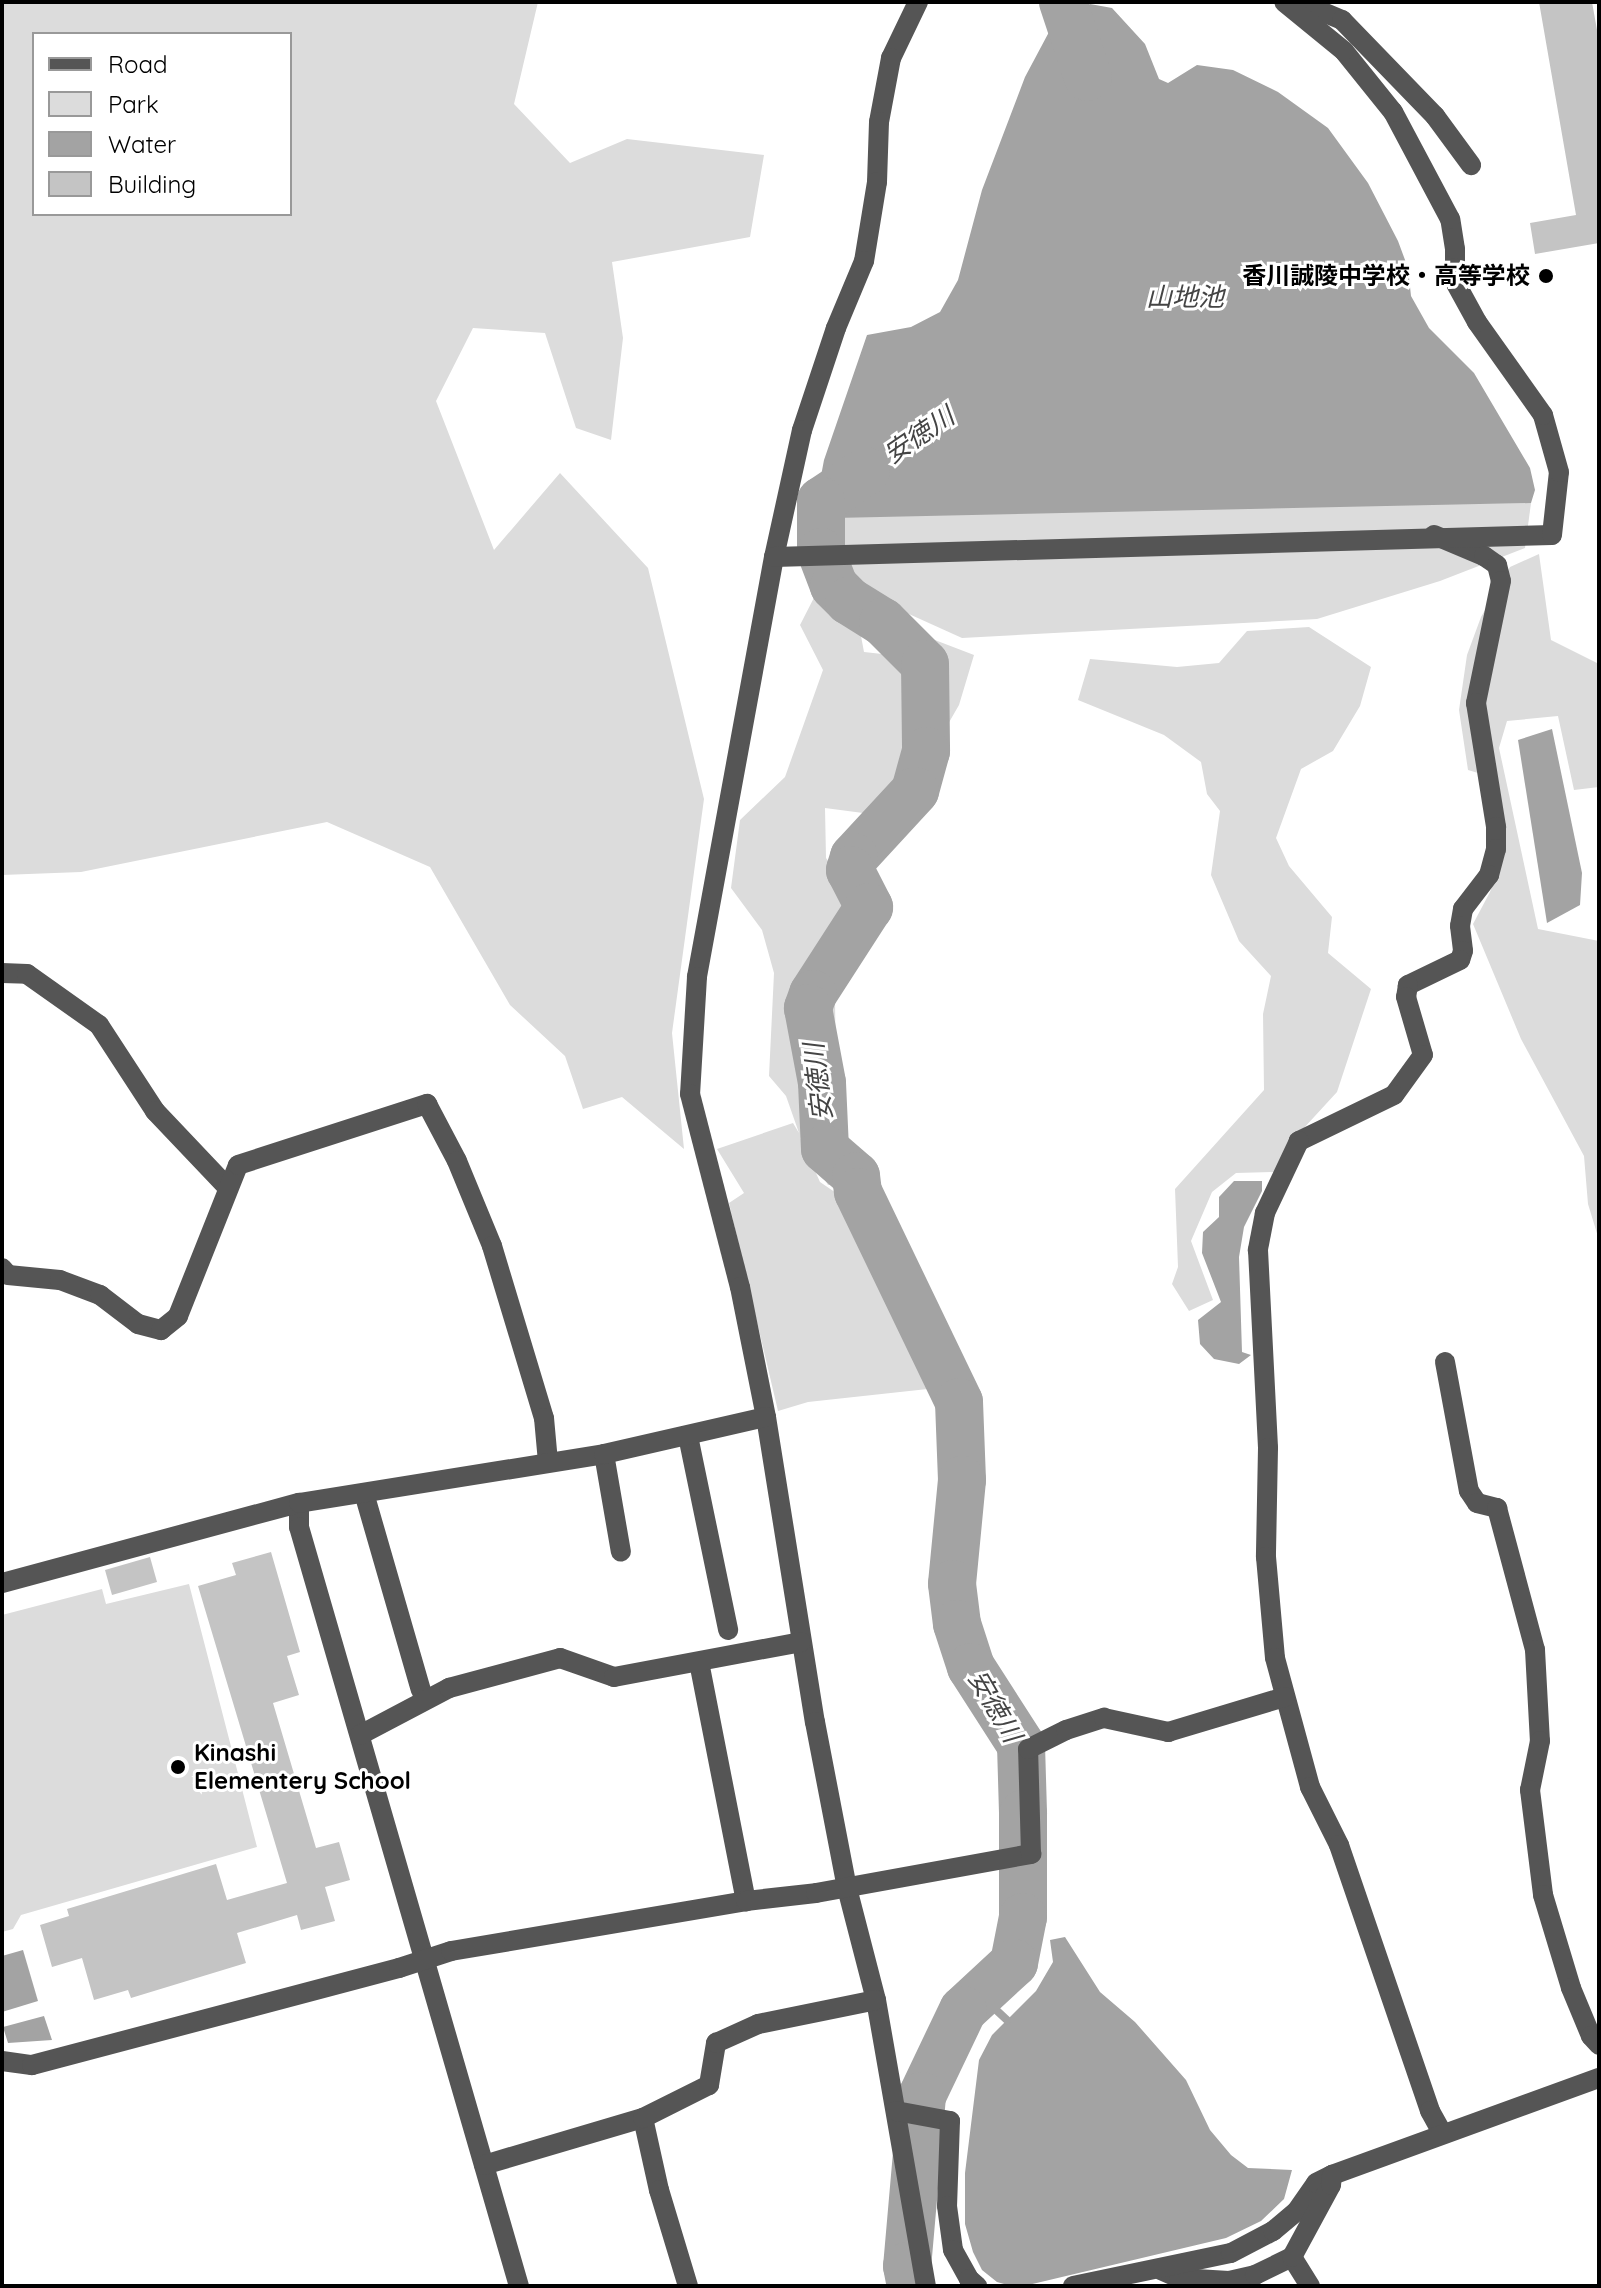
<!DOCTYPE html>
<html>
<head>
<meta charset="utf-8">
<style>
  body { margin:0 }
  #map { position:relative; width:1601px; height:2288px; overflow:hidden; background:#fff; font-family:Quicksand,"Noto Sans JP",sans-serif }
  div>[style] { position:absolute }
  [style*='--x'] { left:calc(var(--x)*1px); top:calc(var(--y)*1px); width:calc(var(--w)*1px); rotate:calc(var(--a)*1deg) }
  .green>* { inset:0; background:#dcdcdc }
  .water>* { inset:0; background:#a3a3a3 }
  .stream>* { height:8px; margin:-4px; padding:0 4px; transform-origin:4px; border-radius:4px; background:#a3a3a3 }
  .river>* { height:48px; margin:-24px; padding:0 24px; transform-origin:24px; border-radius:24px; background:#a3a3a3 }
  .building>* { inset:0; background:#c4c4c4 }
  .minor>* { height:20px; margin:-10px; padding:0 10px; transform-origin:10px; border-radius:10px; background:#555 }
  .dots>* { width:22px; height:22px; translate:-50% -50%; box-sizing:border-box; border:4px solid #fff; border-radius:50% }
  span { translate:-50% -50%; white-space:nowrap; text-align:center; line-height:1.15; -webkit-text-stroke:6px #fff; paint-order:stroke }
  .poi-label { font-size:24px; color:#000; font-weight:700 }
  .right { translate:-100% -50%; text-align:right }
  .left { translate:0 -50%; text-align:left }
  .water-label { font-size:26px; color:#444; font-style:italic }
  .frame { position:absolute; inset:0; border:4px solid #000; pointer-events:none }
  .legend { position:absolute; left:32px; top:32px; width:260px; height:184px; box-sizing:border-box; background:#fff; border:2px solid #999; margin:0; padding:10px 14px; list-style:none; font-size:24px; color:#000 }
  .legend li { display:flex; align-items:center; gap:16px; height:40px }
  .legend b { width:40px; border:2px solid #999 }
</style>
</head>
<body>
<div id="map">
  <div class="green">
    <div style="clip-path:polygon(evenodd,2px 2px,538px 2px,514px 104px,570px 163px,627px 139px,764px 155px,750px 237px,612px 262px,623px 338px,611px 440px,576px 428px,545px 333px,473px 328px,436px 401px,494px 550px,560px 473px,648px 568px,704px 799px,672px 1033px,684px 1149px,622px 1097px,583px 1109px,565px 1056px,510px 1005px,430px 867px,327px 822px,81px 872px,2px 875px,2px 2px,290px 34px,290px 214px,34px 214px,34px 34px,290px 34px)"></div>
    <div style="clip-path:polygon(1531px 503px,1525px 548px,1440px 581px,1317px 619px,962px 638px,816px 572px,815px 508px)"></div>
    <div style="clip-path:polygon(1539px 554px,1551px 640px,1599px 664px,1599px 787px,1574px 790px,1558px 716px,1507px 721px,1499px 748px,1538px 929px,1599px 941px,1599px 1240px,1588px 1204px,1584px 1156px,1521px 1039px,1473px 924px,1490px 892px,1502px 858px,1498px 779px,1468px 770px,1459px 710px,1467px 655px,1481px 617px,1510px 567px)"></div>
    <div style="clip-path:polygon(820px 586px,858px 620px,864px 652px,891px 655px,914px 632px,974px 655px,959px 705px,917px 778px,863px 813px,825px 808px,826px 858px,872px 919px,835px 997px,836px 1086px,849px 1143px,848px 1185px,828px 1185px,800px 1137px,820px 1182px,842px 1197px,854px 1197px,946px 1387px,808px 1402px,778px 1411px,729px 1203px,744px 1193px,717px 1149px,793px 1123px,799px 1133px,786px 1096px,769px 1076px,774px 973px,762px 930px,731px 888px,740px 820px,785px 777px,823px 670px,800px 625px)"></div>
    <div style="clip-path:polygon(1309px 627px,1371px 667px,1360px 706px,1333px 751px,1301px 769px,1276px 838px,1289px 866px,1332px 917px,1328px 953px,1371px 989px,1337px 1092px,1292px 1141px,1275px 1172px,1236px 1173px,1212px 1192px,1191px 1241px,1213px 1300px,1189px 1311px,1172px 1284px,1178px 1267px,1175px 1189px,1264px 1090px,1263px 1014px,1271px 976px,1239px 941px,1211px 875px,1220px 811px,1207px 794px,1201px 762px,1164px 735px,1078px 700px,1090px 659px,1177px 667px,1219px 663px,1247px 631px)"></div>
    <div style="clip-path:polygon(189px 1584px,257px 1847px,21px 1915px,13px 1929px,2px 1932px,2px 1615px,102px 1589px,106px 1604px)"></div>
  </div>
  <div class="water">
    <div style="clip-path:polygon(1090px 4px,1112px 8px,1145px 44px,1159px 79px,1168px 83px,1197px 65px,1233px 70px,1278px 92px,1328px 128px,1368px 183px,1398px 241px,1408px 268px,1411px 296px,1429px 328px,1474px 373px,1530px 468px,1535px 490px,1531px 503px,834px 518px,815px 508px,824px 460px,867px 335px,911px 327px,940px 312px,958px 280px,982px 190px,1025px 77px,1049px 32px,1064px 16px)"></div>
    <div style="clip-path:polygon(1552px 729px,1582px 873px,1580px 905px,1547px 923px,1518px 740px)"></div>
    <div style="clip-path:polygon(1234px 1181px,1262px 1181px,1262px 1191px,1244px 1227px,1239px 1257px,1242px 1352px,1251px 1355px,1239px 1364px,1214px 1359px,1200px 1344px,1198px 1320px,1221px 1302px,1202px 1253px,1203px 1232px,1219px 1217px,1219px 1197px)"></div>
    <div style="clip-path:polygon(1065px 1937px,1100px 1992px,1135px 2022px,1186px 2080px,1210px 2130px,1231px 2155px,1248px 2168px,1292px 2170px,1284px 2199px,1261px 2221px,1226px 2238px,1024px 2286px,1011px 2286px,997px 2282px,982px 2270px,973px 2252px,965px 2224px,965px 2173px,979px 2060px,992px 2035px,1036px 1991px,1053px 1962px,1050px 1940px)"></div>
    <div style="clip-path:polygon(23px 1950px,38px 2001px,2px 2012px,2px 1956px)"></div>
    <div style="clip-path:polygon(44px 2016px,52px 2040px,8px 2043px,3px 2027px)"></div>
  </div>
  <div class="stream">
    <div style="--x:979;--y:1994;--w:38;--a:43"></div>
  </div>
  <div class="river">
    <div style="--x:1063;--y:2;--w:79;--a:71.6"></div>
    <div style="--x:866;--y:471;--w:54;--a:146.3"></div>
    <div style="--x:821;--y:501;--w:51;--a:90"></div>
    <div style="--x:821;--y:552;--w:36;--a:69"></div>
    <div style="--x:834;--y:586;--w:21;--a:45"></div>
    <div style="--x:849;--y:601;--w:40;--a:32"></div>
    <div style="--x:883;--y:622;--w:59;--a:45"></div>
    <div style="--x:925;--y:664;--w:87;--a:89.3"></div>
    <div style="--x:926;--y:751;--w:41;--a:105.4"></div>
    <div style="--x:915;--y:791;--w:90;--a:132.7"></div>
    <div style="--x:854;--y:857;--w:14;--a:107"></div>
    <div style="--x:850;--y:870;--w:42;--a:62.8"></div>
    <div style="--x:869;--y:907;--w:103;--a:122.8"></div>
    <div style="--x:813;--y:994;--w:15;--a:110"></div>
    <div style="--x:808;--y:1008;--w:76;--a:79.4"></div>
    <div style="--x:822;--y:1083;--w:66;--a:87.4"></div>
    <div style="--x:825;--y:1149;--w:41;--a:41.1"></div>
    <div style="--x:856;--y:1176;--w:16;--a:83"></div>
    <div style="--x:858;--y:1192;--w:233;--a:64.3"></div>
    <div style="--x:959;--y:1402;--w:78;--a:87.8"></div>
    <div style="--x:962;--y:1480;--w:104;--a:95.5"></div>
    <div style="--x:952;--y:1584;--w:40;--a:82.9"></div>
    <div style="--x:957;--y:1624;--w:45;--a:72"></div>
    <div style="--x:971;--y:1667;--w:93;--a:57.3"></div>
    <div style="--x:1021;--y:1745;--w:69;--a:88.3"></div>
    <div style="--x:1023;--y:1814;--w:103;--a:90"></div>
    <div style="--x:1023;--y:1917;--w:47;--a:101.1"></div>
    <div style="--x:1014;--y:1963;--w:69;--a:137.3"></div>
    <div style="--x:963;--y:2010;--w:95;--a:115.5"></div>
    <div style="--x:922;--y:2096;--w:171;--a:95"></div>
    <div style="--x:907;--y:2266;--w:20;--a:79"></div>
  </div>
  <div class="building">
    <div style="clip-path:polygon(1539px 2px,1592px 2px,1599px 41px,1599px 243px,1535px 254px,1530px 223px,1576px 215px)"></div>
    <div style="clip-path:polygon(271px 1552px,300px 1652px,287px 1656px,299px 1695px,273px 1703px,316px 1848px,339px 1842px,350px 1880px,325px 1887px,335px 1921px,301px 1930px,297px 1915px,237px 1933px,246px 1963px,131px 1998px,128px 1990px,94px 2000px,82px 1958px,52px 1967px,40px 1925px,69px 1916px,67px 1909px,216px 1864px,227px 1900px,287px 1883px,198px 1586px,236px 1575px,232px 1563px)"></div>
    <div style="clip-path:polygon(150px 1557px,157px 1582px,112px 1595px,105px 1570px)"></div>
  </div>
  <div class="minor">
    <div style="--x:918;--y:2;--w:62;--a:115.7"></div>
    <div style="--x:891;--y:58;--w:65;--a:100.6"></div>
    <div style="--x:879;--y:122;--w:60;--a:91.9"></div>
    <div style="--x:877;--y:182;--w:80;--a:99.3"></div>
    <div style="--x:864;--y:261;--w:73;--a:112.7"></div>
    <div style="--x:836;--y:328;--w:108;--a:108.4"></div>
    <div style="--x:802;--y:430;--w:130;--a:102.4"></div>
    <div style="--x:774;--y:557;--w:427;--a:100.4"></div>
    <div style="--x:697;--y:977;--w:117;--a:93.4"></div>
    <div style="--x:690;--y:1094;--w:199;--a:75.5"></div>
    <div style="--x:740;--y:1287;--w:133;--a:78.7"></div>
    <div style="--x:766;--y:1417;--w:309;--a:80.9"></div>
    <div style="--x:815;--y:1722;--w:169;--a:79.1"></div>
    <div style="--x:847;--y:1888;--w:116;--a:75.5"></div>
    <div style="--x:876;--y:2000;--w:290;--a:80.1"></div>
    <div style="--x:1299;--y:2;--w:47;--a:22.7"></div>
    <div style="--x:1342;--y:20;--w:134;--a:45.9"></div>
    <div style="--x:1435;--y:116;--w:61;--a:53.7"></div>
    <div style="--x:1434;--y:535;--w:54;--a:22.8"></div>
    <div style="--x:1484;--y:556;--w:16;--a:35"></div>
    <div style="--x:1497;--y:565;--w:16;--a:76"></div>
    <div style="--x:1501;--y:581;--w:125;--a:101.6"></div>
    <div style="--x:1476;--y:703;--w:126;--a:80.8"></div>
    <div style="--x:1496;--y:827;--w:22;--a:90"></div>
    <div style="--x:1496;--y:849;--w:27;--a:105"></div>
    <div style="--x:1489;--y:875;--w:43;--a:127.4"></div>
    <div style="--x:1463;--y:909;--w:17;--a:100"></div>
    <div style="--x:1460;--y:926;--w:25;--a:83"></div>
    <div style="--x:1463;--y:951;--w:9;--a:108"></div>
    <div style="--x:1460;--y:960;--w:58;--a:154.3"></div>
    <div style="--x:1408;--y:985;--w:12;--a:99"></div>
    <div style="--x:1406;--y:997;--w:60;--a:73.7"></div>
    <div style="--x:1423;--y:1055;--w:49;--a:125.9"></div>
    <div style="--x:1394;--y:1095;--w:106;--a:154.2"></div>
    <div style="--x:1299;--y:1141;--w:80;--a:115.3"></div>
    <div style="--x:1265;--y:1213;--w:38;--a:101"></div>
    <div style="--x:1258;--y:1250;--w:198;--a:87.1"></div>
    <div style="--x:1268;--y:1448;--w:109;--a:91.1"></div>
    <div style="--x:1266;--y:1557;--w:101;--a:84.9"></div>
    <div style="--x:1275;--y:1658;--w:134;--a:74.8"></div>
    <div style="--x:1310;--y:1787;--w:65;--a:63.4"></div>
    <div style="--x:1339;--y:1845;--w:281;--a:71.1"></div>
    <div style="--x:1430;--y:2111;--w:25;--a:61"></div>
    <div style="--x:774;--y:557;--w:778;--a:-1.62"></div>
    <div style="--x:1552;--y:535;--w:63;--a:-83.7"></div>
    <div style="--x:1559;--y:472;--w:59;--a:-105.7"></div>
    <div style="--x:1543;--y:415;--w:114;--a:-125.4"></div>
    <div style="--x:1477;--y:322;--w:46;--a:-118.8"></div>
    <div style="--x:1455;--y:282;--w:33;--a:-90"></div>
    <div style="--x:1455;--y:249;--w:30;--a:-99"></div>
    <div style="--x:1450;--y:219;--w:121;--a:-118"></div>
    <div style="--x:1393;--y:112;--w:78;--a:-128.8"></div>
    <div style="--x:1344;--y:51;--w:77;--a:-140.8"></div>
    <div style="--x:2;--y:973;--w:25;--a:2"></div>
    <div style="--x:27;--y:974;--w:88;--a:35.3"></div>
    <div style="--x:99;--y:1025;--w:103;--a:56.9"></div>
    <div style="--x:155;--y:1111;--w:106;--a:46.5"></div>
    <div style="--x:2;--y:1268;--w:9;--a:49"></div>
    <div style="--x:8;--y:1275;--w:52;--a:5.5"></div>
    <div style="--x:60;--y:1280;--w:43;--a:20.6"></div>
    <div style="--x:100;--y:1295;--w:48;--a:37.3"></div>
    <div style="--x:138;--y:1324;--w:24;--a:15"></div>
    <div style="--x:161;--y:1330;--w:22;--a:-39"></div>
    <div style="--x:178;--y:1316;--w:162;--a:-68.3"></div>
    <div style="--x:238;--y:1165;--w:199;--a:-17.9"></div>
    <div style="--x:427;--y:1104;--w:64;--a:62.2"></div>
    <div style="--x:457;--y:1161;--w:92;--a:67.6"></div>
    <div style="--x:492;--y:1246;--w:180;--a:73.2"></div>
    <div style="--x:544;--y:1418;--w:44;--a:84.8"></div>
    <div style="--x:1445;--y:1362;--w:131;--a:79.5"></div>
    <div style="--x:1469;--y:1491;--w:14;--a:56"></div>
    <div style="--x:1477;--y:1503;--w:21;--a:14"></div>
    <div style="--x:1497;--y:1508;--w:147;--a:75"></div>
    <div style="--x:1535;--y:1650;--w:91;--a:86.9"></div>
    <div style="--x:1540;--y:1741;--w:50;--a:101.5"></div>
    <div style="--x:1530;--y:1790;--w:106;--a:82.9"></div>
    <div style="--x:1543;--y:1895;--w:97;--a:73.2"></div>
    <div style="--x:1571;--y:1988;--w:52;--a:67.4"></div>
    <div style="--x:1591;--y:2036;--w:12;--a:48"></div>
    <div style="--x:688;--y:1436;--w:198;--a:78.3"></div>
    <div style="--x:604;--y:1454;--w:99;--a:80.2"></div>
    <div style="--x:364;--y:1493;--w:205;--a:73.9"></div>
    <div style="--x:299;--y:1503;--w:24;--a:90"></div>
    <div style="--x:299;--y:1527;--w:790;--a:73.84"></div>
    <div style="--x:2;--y:1583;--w:308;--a:-15.1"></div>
    <div style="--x:299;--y:1503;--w:309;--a:-9.1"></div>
    <div style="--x:604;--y:1454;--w:166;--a:-12.9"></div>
    <div style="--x:699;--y:1662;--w:244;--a:78.9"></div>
    <div style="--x:360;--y:1735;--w:101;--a:-27.8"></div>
    <div style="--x:449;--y:1688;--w:115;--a:-15.1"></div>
    <div style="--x:560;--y:1658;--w:57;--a:19.4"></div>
    <div style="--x:614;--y:1677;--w:190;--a:-10.6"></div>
    <div style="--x:2;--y:2061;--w:30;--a:8"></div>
    <div style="--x:32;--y:2065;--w:380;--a:-14.8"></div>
    <div style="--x:399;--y:1968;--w:55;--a:-18.1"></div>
    <div style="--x:451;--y:1951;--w:299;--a:-9.6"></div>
    <div style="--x:746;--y:1901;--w:70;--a:-6.5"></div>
    <div style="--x:816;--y:1893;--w:219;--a:-10.3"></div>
    <div style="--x:1031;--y:1854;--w:105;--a:-91.6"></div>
    <div style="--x:1028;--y:1749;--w:42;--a:-26.6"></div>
    <div style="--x:1066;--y:1730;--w:40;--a:-18"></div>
    <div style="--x:1104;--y:1718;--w:66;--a:12.3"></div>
    <div style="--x:1168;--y:1732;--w:122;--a:-16.7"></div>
    <div style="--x:896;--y:2111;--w:55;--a:10.5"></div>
    <div style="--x:950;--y:2121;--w:85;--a:92"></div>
    <div style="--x:947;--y:2206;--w:44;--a:82.2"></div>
    <div style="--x:953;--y:2250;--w:33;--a:61"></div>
    <div style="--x:969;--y:2279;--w:11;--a:41"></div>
    <div style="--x:643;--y:2118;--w:74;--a:77.5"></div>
    <div style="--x:659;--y:2190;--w:100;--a:73.2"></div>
    <div style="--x:484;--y:2165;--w:166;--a:-16.5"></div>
    <div style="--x:643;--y:2118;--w:74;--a:-26.6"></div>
    <div style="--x:709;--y:2085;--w:43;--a:-80.5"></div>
    <div style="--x:716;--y:2043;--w:46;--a:-24.3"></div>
    <div style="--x:758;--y:2024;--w:120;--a:-11.5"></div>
    <div style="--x:1161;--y:2270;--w:20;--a:24"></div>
    <div style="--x:1179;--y:2278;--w:50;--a:3.4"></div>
    <div style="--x:1229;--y:2281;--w:27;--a:-13"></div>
    <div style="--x:1255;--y:2275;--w:41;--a:-25.9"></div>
    <div style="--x:1073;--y:2286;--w:161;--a:-11.8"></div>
    <div style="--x:1231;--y:2253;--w:47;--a:-27.6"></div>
    <div style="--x:1273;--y:2231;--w:30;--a:-40"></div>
    <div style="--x:1296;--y:2212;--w:35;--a:-55"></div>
    <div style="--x:1316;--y:2183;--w:18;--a:-27"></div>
    <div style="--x:1332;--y:2175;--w:284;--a:-20"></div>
    <div style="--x:1310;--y:2286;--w:34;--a:-122"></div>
    <div style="--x:1292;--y:2257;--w:82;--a:-61.6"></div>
    <div style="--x:1331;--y:2185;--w:10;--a:-84"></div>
  </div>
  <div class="dots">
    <div style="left:1546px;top:276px;background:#000"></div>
    <div style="left:178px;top:1767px;background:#000"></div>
  </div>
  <div class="poi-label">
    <span class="right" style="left:1530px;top:276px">香川誠陵中学校・高等学校</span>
    <span class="left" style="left:194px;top:1767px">Kinashi<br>Elementery School</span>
  </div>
  <div class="water-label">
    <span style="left:1185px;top:297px">山地池</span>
    <span style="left:919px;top:435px;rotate:-34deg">安徳川</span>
    <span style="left:818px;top:1082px;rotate:-97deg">安徳川</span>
    <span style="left:995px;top:1706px;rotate:60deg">安徳川</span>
  </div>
  <div class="frame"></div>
  <ul class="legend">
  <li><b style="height:10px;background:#555"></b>Road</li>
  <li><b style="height:22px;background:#dcdcdc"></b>Park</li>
  <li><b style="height:22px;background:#a3a3a3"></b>Water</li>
  <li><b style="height:22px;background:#c4c4c4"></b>Building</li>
  </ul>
</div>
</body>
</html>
